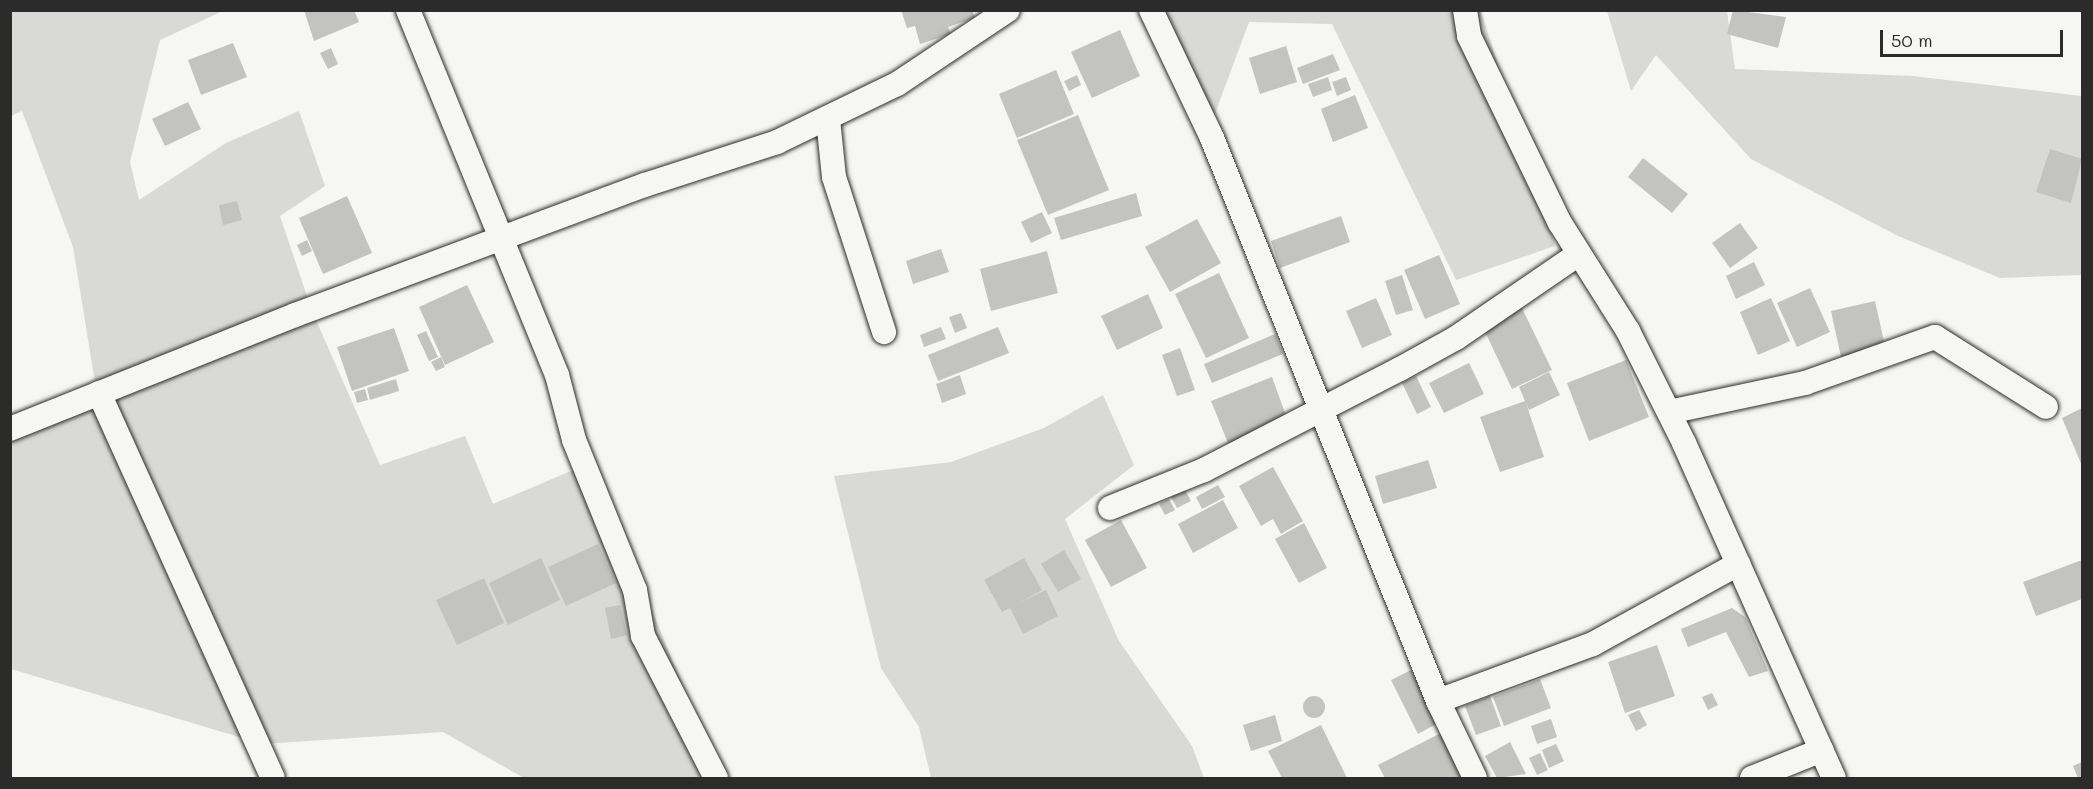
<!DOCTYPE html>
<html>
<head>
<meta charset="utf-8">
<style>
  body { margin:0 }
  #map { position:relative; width:2093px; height:789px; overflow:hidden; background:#f6f6f2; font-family:Mali,sans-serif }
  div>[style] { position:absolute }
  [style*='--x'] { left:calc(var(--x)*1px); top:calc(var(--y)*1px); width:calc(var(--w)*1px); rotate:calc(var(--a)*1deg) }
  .green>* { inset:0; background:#d9d9d5 }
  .building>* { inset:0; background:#c3c3c0 }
  .round { border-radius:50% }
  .roads { filter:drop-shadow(0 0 2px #2b2b2b) drop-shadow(0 0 2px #2b2b2b) }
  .street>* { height:24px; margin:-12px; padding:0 12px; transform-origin:12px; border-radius:12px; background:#f6f6f2 }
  span { translate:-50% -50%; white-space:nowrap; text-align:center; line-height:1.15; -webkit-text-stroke:5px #f6f6f2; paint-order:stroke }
  .frame { position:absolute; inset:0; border:12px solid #2b2b2b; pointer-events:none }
  .scale { position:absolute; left:1880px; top:30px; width:183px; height:27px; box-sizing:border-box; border:3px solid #2b2b2b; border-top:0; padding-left:8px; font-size:18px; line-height:21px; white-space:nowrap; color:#2b2b2b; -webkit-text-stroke:4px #f6f6f2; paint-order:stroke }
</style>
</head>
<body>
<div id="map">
  <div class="green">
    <div style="clip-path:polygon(10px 11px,223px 11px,160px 40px,130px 162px,139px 200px,226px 143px,299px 111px,325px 186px,280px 216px,312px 311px,380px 465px,465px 436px,493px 504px,592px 462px,720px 778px,524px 778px,443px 732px,263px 744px,11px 669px,11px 432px,97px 395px,73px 247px,22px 111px,11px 116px)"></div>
    <div style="clip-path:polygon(1146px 11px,1481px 11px,1555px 246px,1456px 280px,1332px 24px,1249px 22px,1203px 146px)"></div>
    <div style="clip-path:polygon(1607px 11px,1727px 11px,1735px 69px,1913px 76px,2082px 96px,2082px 275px,2000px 278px,1898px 236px,1751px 159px,1656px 55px,1631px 91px)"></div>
    <div style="clip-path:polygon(1103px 395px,1134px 465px,1065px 519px,1119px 641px,1192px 746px,1204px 778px,931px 778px,919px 727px,881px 668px,834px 476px,951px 462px,1044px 428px)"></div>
  </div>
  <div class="building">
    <div style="clip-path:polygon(304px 10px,354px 10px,359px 22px,314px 41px)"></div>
    <div style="clip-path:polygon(901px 10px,972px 10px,975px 18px,948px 27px,951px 34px,920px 44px,915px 26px,907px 28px)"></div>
    <div style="clip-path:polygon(1733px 10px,1786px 17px,1778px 48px,1727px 34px)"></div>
    <div style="clip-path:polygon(1120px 30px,1140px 76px,1092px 98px,1071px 52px)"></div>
    <div style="clip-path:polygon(233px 43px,247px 77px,201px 95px,188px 60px)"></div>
    <div style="clip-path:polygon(1286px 46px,1297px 82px,1260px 94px,1249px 58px)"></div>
    <div style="clip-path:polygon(331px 48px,338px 64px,328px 69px,320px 53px)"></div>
    <div style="clip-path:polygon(1333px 54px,1340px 70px,1303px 84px,1297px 68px)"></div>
    <div style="clip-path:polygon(1056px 70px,1074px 114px,1017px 138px,999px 94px)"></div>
    <div style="clip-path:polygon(1077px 75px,1081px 85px,1069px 91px,1064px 81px)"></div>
    <div style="clip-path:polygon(1328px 77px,1332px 90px,1313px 97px,1308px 84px)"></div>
    <div style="clip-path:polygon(1346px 77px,1351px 90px,1337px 96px,1332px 82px)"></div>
    <div style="clip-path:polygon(1355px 95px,1368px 128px,1333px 142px,1321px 109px)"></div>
    <div style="clip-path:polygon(188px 102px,201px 129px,165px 146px,152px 119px)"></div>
    <div style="clip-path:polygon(1078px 115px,1109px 190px,1048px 215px,1017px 140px)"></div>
    <div style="clip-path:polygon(2050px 149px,2082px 159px,2071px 203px,2036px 192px)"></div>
    <div style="clip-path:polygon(1643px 158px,1688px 194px,1672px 213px,1628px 177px)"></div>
    <div style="clip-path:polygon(1136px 193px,1142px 216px,1061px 240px,1054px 218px)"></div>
    <div style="clip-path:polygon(347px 196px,372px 253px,323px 274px,299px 218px)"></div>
    <div style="clip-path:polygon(237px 201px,242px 220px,223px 225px,219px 205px)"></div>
    <div style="clip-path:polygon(1042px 212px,1052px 233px,1031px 243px,1021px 222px)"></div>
    <div style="clip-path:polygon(1341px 216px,1350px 242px,1280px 268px,1271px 241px)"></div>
    <div style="clip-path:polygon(1197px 219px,1221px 263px,1170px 292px,1145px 247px)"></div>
    <div style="clip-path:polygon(1740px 223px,1758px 248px,1730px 268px,1712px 243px)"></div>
    <div style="clip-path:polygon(307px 240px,312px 251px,302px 256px,297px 245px)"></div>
    <div style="clip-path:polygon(941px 249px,949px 272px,913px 284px,906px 261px)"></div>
    <div style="clip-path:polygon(1047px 251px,1058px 293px,991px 311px,980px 269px)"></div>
    <div style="clip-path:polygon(1439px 255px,1460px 304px,1425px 319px,1404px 270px)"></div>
    <div style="clip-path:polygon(1754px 262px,1765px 285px,1736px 299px,1726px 276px)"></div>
    <div style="clip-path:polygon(1219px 273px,1249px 338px,1206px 358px,1175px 294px)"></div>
    <div style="clip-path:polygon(1402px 275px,1413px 310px,1396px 315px,1385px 281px)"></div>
    <div style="clip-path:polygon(467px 285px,494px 342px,445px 365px,419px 307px)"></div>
    <div style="clip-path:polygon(1810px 288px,1830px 332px,1797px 347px,1777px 303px)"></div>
    <div style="clip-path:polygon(1148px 294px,1163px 328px,1117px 350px,1101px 316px)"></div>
    <div style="clip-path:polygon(1376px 298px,1392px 335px,1362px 348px,1346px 311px)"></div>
    <div style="clip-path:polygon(1771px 298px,1790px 341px,1758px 355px,1740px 312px)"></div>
    <div style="clip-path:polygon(1875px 301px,1885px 346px,1841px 357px,1831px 311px)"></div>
    <div style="clip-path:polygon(1519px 302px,1552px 370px,1512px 389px,1480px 321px)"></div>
    <div style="clip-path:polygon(961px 313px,967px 328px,955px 333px,949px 317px)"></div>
    <div style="clip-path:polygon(941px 327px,946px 339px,924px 347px,920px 335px)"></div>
    <div style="clip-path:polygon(998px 327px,1009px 353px,938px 381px,928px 355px)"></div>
    <div style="clip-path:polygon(394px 328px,409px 371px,352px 391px,337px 347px)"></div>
    <div style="clip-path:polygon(426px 331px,438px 357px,429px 361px,417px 335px)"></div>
    <div style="clip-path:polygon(1275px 334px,1283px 354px,1212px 383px,1204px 364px)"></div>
    <div style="clip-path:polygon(1180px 348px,1195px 390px,1177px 396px,1162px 355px)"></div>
    <div style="clip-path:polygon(441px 357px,445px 367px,436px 371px,431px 362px)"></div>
    <div style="clip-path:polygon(1626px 360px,1649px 417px,1589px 441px,1567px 383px)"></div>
    <div style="clip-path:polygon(1469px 363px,1484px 394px,1444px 413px,1429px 383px)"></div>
    <div style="clip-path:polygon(1549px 372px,1560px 395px,1529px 410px,1526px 403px,1544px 457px,1500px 472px,1480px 417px,1525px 401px,1519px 387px)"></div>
    <div style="clip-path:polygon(960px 375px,966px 394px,942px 403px,936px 384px)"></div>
    <div style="clip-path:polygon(1416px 376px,1431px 407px,1417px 414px,1402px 383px)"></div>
    <div style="clip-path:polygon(1272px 377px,1289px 424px,1230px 448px,1211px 401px)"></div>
    <div style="clip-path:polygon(396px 379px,399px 391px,370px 400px,367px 388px)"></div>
    <div style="clip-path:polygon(365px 389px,368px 400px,357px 403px,354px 392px)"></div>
    <div style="clip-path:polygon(2082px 408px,2082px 466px,2062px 418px)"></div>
    <div style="clip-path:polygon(1428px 460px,1437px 488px,1383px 504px,1375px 476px)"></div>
    <div style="clip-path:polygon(1273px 467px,1303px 521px,1281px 534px,1273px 519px,1261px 526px,1239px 486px)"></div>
    <div style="clip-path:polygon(1218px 485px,1225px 497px,1202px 509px,1196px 497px)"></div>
    <div style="clip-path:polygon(1185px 490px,1191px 501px,1177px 508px,1171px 497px)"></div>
    <div style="clip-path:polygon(1169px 499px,1175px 510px,1165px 515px,1159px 504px)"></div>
    <div style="clip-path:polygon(1223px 500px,1238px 528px,1193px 553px,1178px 524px)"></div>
    <div style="clip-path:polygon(1121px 520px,1147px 568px,1111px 587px,1085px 540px)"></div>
    <div style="clip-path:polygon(1304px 523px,1327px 568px,1299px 583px,1275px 539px)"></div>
    <div style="clip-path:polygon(598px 544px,616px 583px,566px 606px,548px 567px)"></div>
    <div style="clip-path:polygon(1064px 550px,1081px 579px,1058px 592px,1041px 564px)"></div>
    <div style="clip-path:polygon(541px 558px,560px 600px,508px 625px,489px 583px)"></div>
    <div style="clip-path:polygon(1024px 558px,1042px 590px,1019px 603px,1046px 590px,1058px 616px,1023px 634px,1010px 608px,1002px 612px,984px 580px)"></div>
    <div style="clip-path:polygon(2082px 560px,2082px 599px,2036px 616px,2023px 582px)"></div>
    <div style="clip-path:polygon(484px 578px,504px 623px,457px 645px,436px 600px)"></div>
    <div style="clip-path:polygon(620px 605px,627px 635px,611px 639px,605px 608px)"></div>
    <div style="clip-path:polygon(1732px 608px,1745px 617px,1768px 671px,1749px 677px,1726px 632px,1688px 647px,1681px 629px)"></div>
    <div style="clip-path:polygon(1657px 645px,1675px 696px,1625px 713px,1608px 662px)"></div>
    <div style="clip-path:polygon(1411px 670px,1438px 723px,1418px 734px,1391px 680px)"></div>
    <div style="clip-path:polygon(1540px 679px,1551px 708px,1504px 726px,1493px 697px)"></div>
    <div style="clip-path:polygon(1712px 693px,1718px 705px,1708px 710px,1702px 697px)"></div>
    <div class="round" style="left:1303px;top:696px;width:22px;height:22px"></div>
    <div style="clip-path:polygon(1490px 696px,1501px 726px,1476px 735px,1465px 706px)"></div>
    <div style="clip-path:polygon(1639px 710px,1647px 725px,1636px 731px,1628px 715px)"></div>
    <div style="clip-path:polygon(1275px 715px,1282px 741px,1251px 751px,1243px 725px)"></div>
    <div style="clip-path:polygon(1551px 719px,1557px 737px,1537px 744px,1531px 726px)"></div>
    <div style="clip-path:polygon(1321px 725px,1347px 778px,1282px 778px,1268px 751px)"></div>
    <div style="clip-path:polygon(1443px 732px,1466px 778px,1385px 778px,1378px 765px)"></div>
    <div style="clip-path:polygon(1510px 742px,1526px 774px,1497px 778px,1485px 756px)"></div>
    <div style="clip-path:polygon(1556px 744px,1564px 761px,1549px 768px,1542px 750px)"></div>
    <div style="clip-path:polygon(1540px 753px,1548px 770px,1537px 775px,1529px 758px)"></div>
    <div style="clip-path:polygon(2082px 762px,2082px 778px,2078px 778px,2073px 766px)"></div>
  </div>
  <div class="roads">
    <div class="street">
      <div style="--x:408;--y:10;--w:394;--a:67.8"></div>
      <div style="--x:557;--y:375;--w:67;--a:75.3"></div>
      <div style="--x:574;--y:440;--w:162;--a:67.9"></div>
      <div style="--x:635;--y:590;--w:47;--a:80.1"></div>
      <div style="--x:643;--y:636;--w:160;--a:62.8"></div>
      <div style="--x:1151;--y:10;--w:142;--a:64.5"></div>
      <div style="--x:1212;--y:138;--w:607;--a:68.13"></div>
      <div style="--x:1438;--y:701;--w:85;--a:64.3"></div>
      <div style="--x:1465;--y:10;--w:26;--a:81"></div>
      <div style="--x:1469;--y:36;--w:208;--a:64.1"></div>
      <div style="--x:1560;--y:223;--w:128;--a:57.8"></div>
      <div style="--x:1628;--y:331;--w:125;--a:63.4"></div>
      <div style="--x:1684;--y:443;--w:367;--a:65.9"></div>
      <div style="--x:828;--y:119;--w:58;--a:84.1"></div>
      <div style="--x:834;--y:177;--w:163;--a:72.1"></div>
      <div style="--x:99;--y:393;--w:422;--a:65.7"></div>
      <div style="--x:1669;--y:412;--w:139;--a:-12"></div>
      <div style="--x:1805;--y:383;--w:138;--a:-19.5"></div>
      <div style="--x:1935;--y:337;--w:131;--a:32.2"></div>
      <div style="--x:10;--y:429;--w:307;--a:-21.8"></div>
      <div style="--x:295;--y:315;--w:373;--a:-20.4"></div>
      <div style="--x:645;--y:185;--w:139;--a:-18"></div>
      <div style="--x:777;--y:142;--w:133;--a:-25.8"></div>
      <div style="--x:897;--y:84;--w:133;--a:-33.7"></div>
      <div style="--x:1110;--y:508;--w:101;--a:-22"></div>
      <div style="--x:1204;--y:470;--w:220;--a:-27.3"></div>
      <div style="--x:1400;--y:369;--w:64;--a:-29"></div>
      <div style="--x:1456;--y:338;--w:147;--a:-34.4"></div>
      <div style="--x:1438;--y:701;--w:165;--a:-20.2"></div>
      <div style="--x:1593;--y:644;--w:166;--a:-28.9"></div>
      <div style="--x:1752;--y:778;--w:75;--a:-21.8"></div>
    </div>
  </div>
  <div class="frame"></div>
  <div class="scale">50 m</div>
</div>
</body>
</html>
